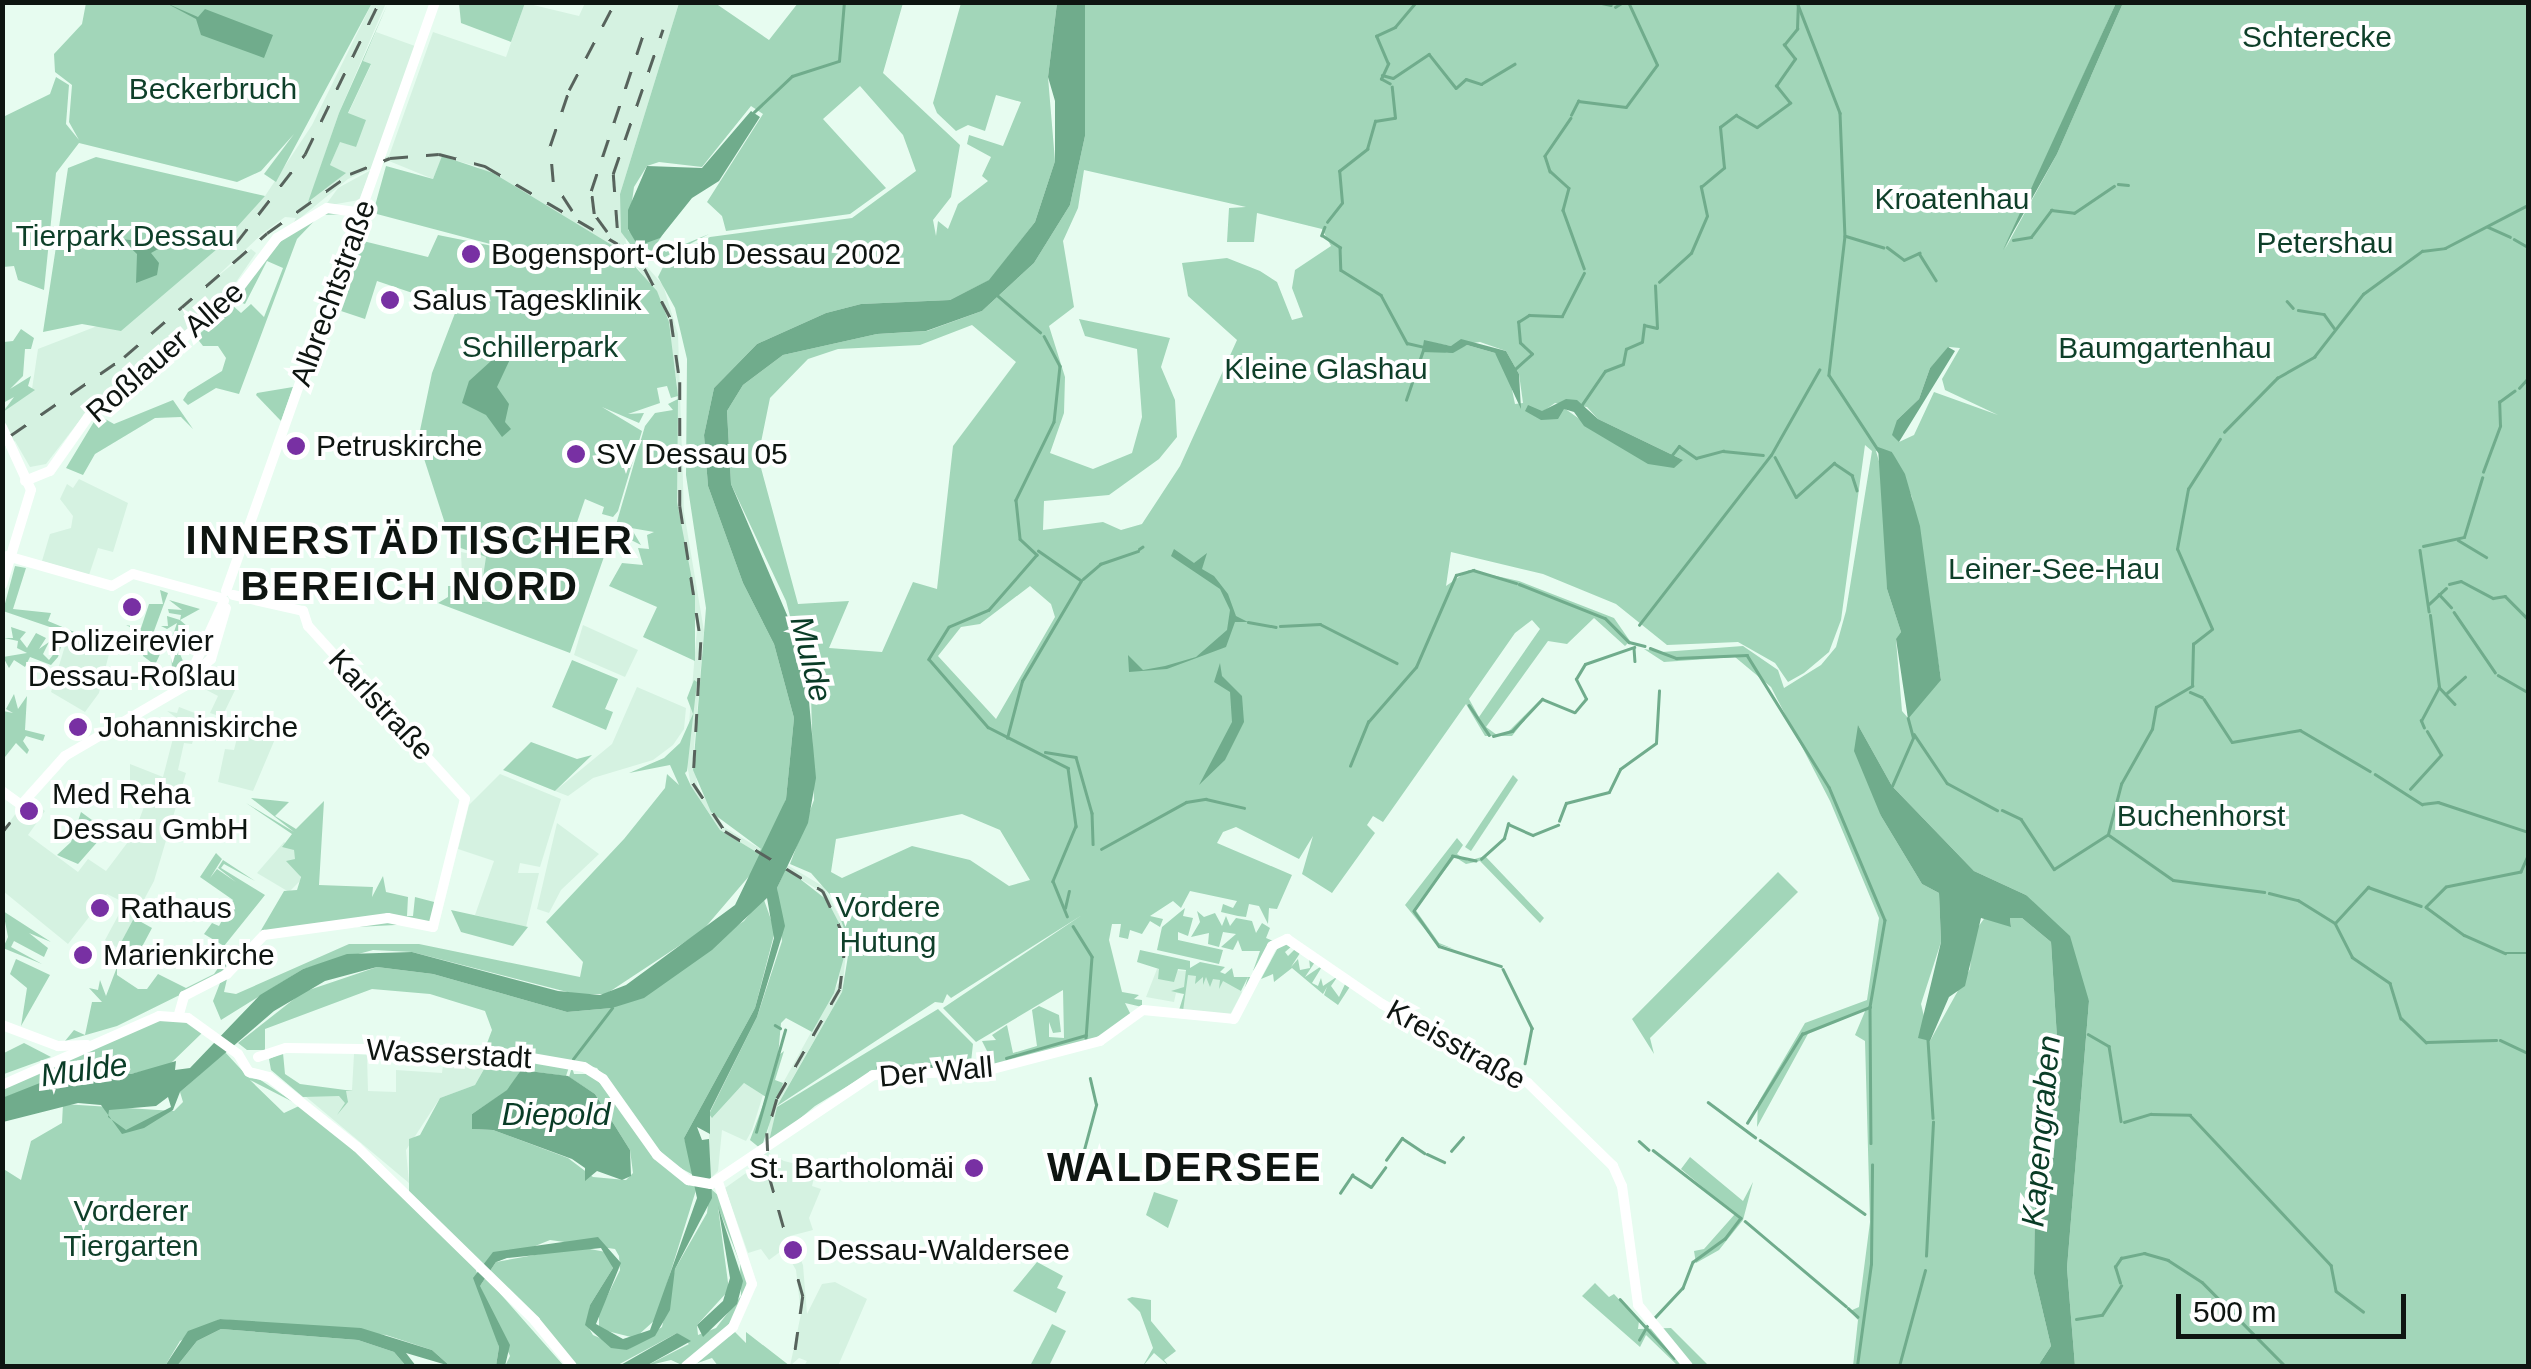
<!DOCTYPE html>
<html>
<head>
<meta charset="utf-8">
<style>
  body { margin:0 }
  #map { position:relative; width:2531px; height:1369px; overflow:hidden; background:#e7fcf0; font-family:Helvetica,sans-serif }
  div>[style] { position:absolute }
  [style*='--x'] { left:calc(var(--x)*1px); top:calc(var(--y)*1px); width:calc(var(--w)*1px); rotate:calc(var(--a)*1deg) }
  .built>* { inset:0; background:#d5f2e1 }
  .green>* { inset:0; background:#a2d6b9 }
  .water>* { inset:0; background:#70ac8c }
  .stream>* { height:2.5px; margin:-1.25px; padding:0 1.25px; transform-origin:1.25px; border-radius:1.25px; background:#70ac8c }
  .major>* { height:10px; margin:-5px; padding:0 5px; transform-origin:5px; border-radius:5px; background:#fff }
  .tram>* { height:2.5px; margin:-1.25px; padding:0 1.25px; transform-origin:1.25px; border-radius:1.25px; background:#57635c }
  .rail>* { height:2.5px; margin-top:-1.25px; transform-origin:0; background:repeating-linear-gradient(90deg,#57635c 0 18px,transparent 0 36px) }
  .dots>* { width:28px; height:28px; translate:-50% -50%; box-sizing:border-box; border:5px solid #fff; border-radius:50% }
  span { translate:-50% -50%; white-space:nowrap; text-align:center; line-height:1.15; -webkit-text-stroke:8px #fff; paint-order:stroke }
  .park-label { font-size:30px; color:#0e3f29 }
  .poi-label { font-size:30px; color:#0e1511 }
  .left { translate:0 -50%; text-align:left }
  .right { translate:-100% -50%; text-align:right }
  .street-label { font-size:30px; color:#0e1511 }
  .water-label { font-size:32px; color:#093c26; font-style:italic }
  .district-label { font-size:40px; color:#0e1511; font-weight:700; letter-spacing:2.5px }
  .frame { position:absolute; inset:0; border:5px solid #0e1511; pointer-events:none }
  .scale { position:absolute; left:2176px; top:1294px; width:230px; height:45px; box-sizing:border-box; border:5px solid #0e1511; border-top:0; padding-left:12px; font-size:30px; line-height:35px; white-space:nowrap; color:#0e1511; -webkit-text-stroke:8px #fff; paint-order:stroke }
</style>
</head>
<body>
<div id="map">
  <div class="built">
    <div style="clip-path:polygon(372px 3px,386px 3px,339px 113px,309px 201px,345px 173px,330px 165px,340px 141px,356px 147px,348px 114px,371px 65px,363px 61px,376px 32px,415px 46px,375px 159px,389px 156px,433px 32px,506px 57px,525px 3px,579px 16px,585px 3px,679px 3px,620px 194px,626px 243px,663px 285px,678px 334px,684px 512px,704px 631px,693px 759px,698px 788px,724px 827px,824px 887px,848px 933px,842px 992px,779px 1102px,768px 1145px,769px 1153px,784px 1161px,816px 1169px,812px 1186px,821px 1189px,809px 1218px,813px 1230px,790px 1236px,803px 1265px,807px 1314px,822px 1284px,835px 1282px,867px 1299px,838px 1366px,804px 1366px,807px 1361px,799px 1358px,790px 1366px,801px 1314px,796px 1270px,784px 1249px,769px 1260px,761px 1249px,748px 1253px,725px 1188px,763px 1161px,773px 1101px,839px 982px,842px 935px,820px 891px,720px 830px,691px 786px,686px 759px,697px 629px,677px 502px,677px 383px,664px 306px,633px 261px,476px 166px,442px 157px,433px 179px,389px 161px,348px 179px,293px 224px,296px 218px,285px 217px,262px 234px,212px 281px,251px 249px,256px 253px,221px 304px,80px 420px,46px 464px,30px 467px,15px 441px,3px 448px,3px 462px,3px 409px,32px 389px,38px 349px,105px 323px,265px 196px,312px 125px)"></div>
    <div style="clip-path:polygon(371px 170px,359px 200px,325px 206px,338px 188px)"></div>
    <div style="clip-path:polygon(79px 479px,128px 503px,113px 552px,98px 548px,89px 575px,42px 561px,50px 534px,71px 528px,73px 516px,60px 499px,67px 484px,73px 488px)"></div>
    <div style="clip-path:polygon(461px 552px,487px 557px,491px 607px,463px 600px)"></div>
    <div style="clip-path:polygon(583px 625px,638px 650px,625px 677px,574px 655px)"></div>
    <div style="clip-path:polygon(68px 636px,109px 654px,99px 693px,85px 712px,51px 692px)"></div>
    <div style="clip-path:polygon(204px 670px,238px 684px,222px 717px,210px 713px,218px 696px,197px 685px)"></div>
    <div style="clip-path:polygon(637px 687px,686px 708px,684px 729px,673px 745px,653px 760px,593px 778px,568px 796px,555px 791px,612px 744px)"></div>
    <div style="clip-path:polygon(179px 707px,200px 715px,192px 744px,184px 743px,178px 770px,186px 773px,154px 881px,118px 948px,105px 940px,125px 903px,107px 894px,68px 944px,3px 891px,3px 831px,27px 798px,45px 811px,28px 835px,78px 872px,88px 859px,106px 871px,134px 834px,149px 793px,130px 784px,130px 764px,163px 777px,178px 719px,167px 711px,177px 713px)"></div>
    <div style="clip-path:polygon(239px 730px,275px 739px,253px 791px,218px 782px,225px 749px,234px 750px)"></div>
    <div style="clip-path:polygon(500px 774px,561px 799px,540px 867px,520px 863px,518px 873px,539px 873px,526px 927px,475px 915px,494px 861px,458px 849px,469px 805px)"></div>
    <div style="clip-path:polygon(557px 823px,599px 854px,561px 890px,549px 913px,537px 909px)"></div>
    <div style="clip-path:polygon(284px 842px,294px 850px,301px 880px,289px 892px,257px 873px)"></div>
    <div style="clip-path:polygon(1157px 969px,1188px 971px,1238px 985px,1242px 992px,1230px 1015px,1182px 1012px,1184px 994px,1176px 993px,1174px 1002px,1146px 997px)"></div>
    <div style="clip-path:polygon(354px 1054px,367px 1055px,368px 1091px,396px 1092px,396px 1070px,442px 1073px,444px 1057px,492px 1055px,475px 1085px,440px 1098px,406px 1150px,409px 1183px,305px 1096px,352px 1090px)"></div>
    <div style="clip-path:polygon(744px 1083px,763px 1095px,752px 1130px,746px 1141px,722px 1130px,718px 1171px,709px 1180px,710px 1157px,700px 1149px,709px 1139px,709px 1114px,713px 1117px)"></div>
  </div>
  <div class="green">
    <div style="clip-path:polygon(86px 3px,372px 3px,276px 182px,264px 174px,294px 134px,261px 171px,237px 182px,79px 143px,56px 173px,44px 290px,18px 280px,14px 266px,3px 267px,3px 117px,50px 94px,56px 77px,69px 85px,66px 124px,79px 140px,69px 122px,72px 85px,55px 72px,54px 54px,82px 24px)"></div>
    <div style="clip-path:polygon(388px 3px,363px 61px,371px 64px,348px 113px,366px 120px,356px 147px,340px 142px,330px 165px,346px 173px,308px 202px,339px 113px)"></div>
    <div style="clip-path:polygon(459px 3px,459px 2px,525px 3px,511px 42px,461px 23px)"></div>
    <div style="clip-path:polygon(679px 3px,715px 3px,769px 40px,798px 3px,903px 3px,883px 73px,960px 145px,951px 197px,933px 220px,936px 236px,938px 221px,948px 229px,958px 204px,988px 181px,982px 176px,991px 157px,967px 144px,969px 135px,1003px 146px,1021px 102px,996px 95px,985px 131px,968px 125px,956px 131px,937px 113px,933px 103px,961px 3px,1057px 3px,1048px 77px,1055px 161px,1035px 222px,990px 280px,950px 300px,861px 304px,826px 313px,757px 344px,714px 388px,704px 435px,708px 486px,743px 583px,774px 644px,794px 718px,786px 799px,762px 861px,703px 930px,606px 994px,575px 994px,412px 952px,373px 950px,303px 969px,221px 1020px,213px 1001px,220px 983px,227px 979px,224px 992px,236px 994px,349px 944px,419px 944px,580px 977px,583px 962px,546px 922px,624px 839px,665px 788px,667px 774px,679px 785px,670px 765px,629px 773px,664px 758px,680px 743px,693px 714px,687px 698px,694px 680px,697px 682px,687px 771px,685px 773px,691px 786px,720px 830px,758px 853px,761px 849px,711px 812px,693px 770px,706px 608px,686px 475px,687px 359px,675px 308px,658px 277px,667px 259px,710px 237px,852px 218px,916px 171px,903px 135px,860px 86px,823px 119px,886px 188px,850px 214px,726px 231px,722px 216px,707px 202px,763px 114px,751px 106px,702px 167px,659px 162px,647px 166px,634px 187px,628px 230px,640px 241px,668px 226px,656px 245px,666px 252px,709px 234px,661px 259px,647px 248px,651px 259px,636px 252px,621px 232px,620px 194px)"></div>
    <div style="clip-path:polygon(evenodd,1085px 3px,2116px 3px,2005px 249px,2057px 154px,2123px 3px,2528px 3px,2528px 1366px,2075px 1366px,2067px 1268px,2089px 1001px,2026px 895px,1974px 871px,1892px 786px,1858px 725px,1881px 816px,1922px 884px,1939px 893px,1941px 942px,1921px 1004px,1930px 1041px,1970px 969px,1973px 934px,1986px 916px,2011px 926px,2010px 918px,2022px 918px,2051px 942px,2057px 1038px,2035px 1205px,2034px 1274px,2051px 1346px,2038px 1366px,1853px 1366px,1858px 1320px,1850px 1311px,1859px 1307px,1870px 1222px,1865px 1041px,1855px 1035px,1866px 1009px,1809px 1032px,1757px 1127px,1758px 1103px,1805px 1023px,1867px 1000px,1879px 918px,1830px 801px,1771px 687px,1735px 657px,1664px 662px,1644px 649px,1662px 652px,1743px 646px,1778px 670px,1784px 688px,1821px 665px,1836px 647px,1846px 611px,1872px 451px,1865px 445px,1841px 620px,1829px 652px,1804px 673px,1788px 682px,1775px 663px,1738px 642px,1667px 645px,1616px 604px,1543px 574px,1451px 552px,1446px 586px,1469px 570px,1519px 581px,1614px 618px,1630px 641px,1625px 646px,1594px 618px,1567px 644px,1548px 641px,1486px 727px,1497px 735px,1508px 732px,1541px 699px,1512px 736px,1485px 736px,1466px 704px,1383px 822px,1373px 816px,1367px 825px,1375px 833px,1332px 893px,1302px 874px,1313px 836px,1299px 859px,1236px 827px,1223px 832px,1217px 843px,1292px 875px,1277px 909px,1269px 908px,1268px 924px,1259px 906px,1249px 904px,1246px 917px,1238px 916px,1221px 912px,1223px 904px,1233px 908px,1237px 901px,1190px 891px,1181px 908px,1173px 901px,1150px 916px,1163px 919px,1160px 927px,1150px 921px,1142px 934px,1130px 930px,1128px 939px,1119px 937px,1121px 924px,1112px 924px,1109px 940px,1122px 992px,1139px 995px,1134px 999px,1142px 1000px,1142px 1007px,1125px 1003px,1131px 1015px,1098px 1039px,994px 1065px,982px 1041px,996px 1040px,992px 1035px,1007px 1025px,1013px 1053px,1037px 1046px,1032px 1010px,1039px 1006px,1059px 1015px,1061px 1032px,1053px 1033px,1049px 1022px,1049px 1037px,1064px 1038px,1063px 990px,976px 1042px,943px 1008px,1082px 915px,951px 998px,947px 994px,943px 1003px,935px 1002px,777px 1106px,842px 992px,850px 944px,832px 897px,811px 873px,790px 864px,814px 800px,811px 696px,786px 601px,731px 484px,727px 411px,743px 385px,783px 355px,877px 334px,927px 331px,982px 311px,1034px 263px,1070px 205px,1085px 136px,1085px 3px,1084px 170px,1246px 207px,1229px 208px,1227px 242px,1254px 242px,1257px 213px,1322px 229px,1331px 246px,1295px 270px,1292px 288px,1303px 317px,1292px 320px,1277px 282px,1260px 271px,1227px 258px,1182px 263px,1188px 296px,1237px 340px,1180px 466px,1142px 524px,1121px 530px,1103px 522px,1043px 530px,1044px 501px,1109px 495px,1159px 459px,1177px 437px,1175px 400px,1161px 367px,1170px 338px,1079px 319px,1085px 336px,1137px 349px,1142px 417px,1132px 453px,1093px 469px,1050px 453px,1064px 413px,1065px 377px,1049px 326px,1074px 307px,1063px 241px,1078px 208px,1084px 170px,1085px 3px,972px 325px,1016px 362px,953px 446px,937px 589px,913px 582px,882px 652px,829px 648px,849px 601px,798px 604px,758px 457px,770px 398px,808px 359px,838px 349px,920px 345px,972px 325px,1085px 3px,1424px 341px,1451px 346px,1480px 342px,1506px 351px,1519px 374px,1523px 403px,1515px 404px,1508px 370px,1495px 353px,1467px 345px,1447px 353px,1424px 341px,1085px 3px,1949px 347px,1960px 348px,1942px 379px,1945px 390px,1998px 415px,1934px 392px,1914px 435px,1899px 442px,1897px 420px,1919px 399px,1930px 368px,1949px 347px,1085px 3px,1555px 403px,1587px 407px,1598px 419px,1683px 460px,1612px 442px,1564px 408px,1535px 417px,1555px 403px,1085px 3px,1876px 451px,1892px 452px,1912px 497px,1941px 679px,1908px 718px,1902px 711px,1896px 640px,1901px 632px,1887px 589px,1884px 479px,1876px 451px,1085px 3px,1030px 586px,1051px 604px,1055px 617px,996px 719px,938px 656px,961px 627px,980px 624px,1030px 586px,1085px 3px,1532px 620px,1540px 629px,1479px 717px,1469px 699px,1515px 633px,1532px 620px,1085px 3px,962px 814px,1000px 830px,1030px 880px,1009px 886px,970px 860px,912px 846px,842px 878px,831px 872px,836px 839px,962px 814px)"></div>
    <div style="clip-path:polygon(442px 156px,493px 173px,620px 250px,657px 291px,669px 322px,678px 396px,671px 398px,667px 386px,657px 388px,660px 403px,628px 414px,644px 413px,639px 423px,602px 407px,642px 431px,618px 511px,613px 517px,602px 514px,604px 507px,585px 499px,574px 531px,572px 544px,589px 541px,587px 549px,605px 554px,570px 653px,438px 603px,448px 597px,448px 586px,463px 586px,466px 602px,492px 602px,486px 599px,489px 588px,482px 588px,488px 586px,482px 584px,486px 557px,455px 546px,450px 556px,450px 539px,418px 440px,432px 373px,457px 308px,377px 281px,365px 319px,335px 309px,359px 240px,428px 257px,438px 235px,517px 251px,373px 213px,386px 166px,433px 179px)"></div>
    <div style="clip-path:polygon(96px 157px,265px 196px,217px 249px,121px 331px,82px 324px,43px 332px,68px 168px)"></div>
    <div style="clip-path:polygon(335px 210px,352px 214px,320px 215px,297px 239px,239px 394px,216px 388px,188px 405px,183px 400px,188px 392px,222px 371px,226px 358px,218px 346px,203px 346px,196px 337px,232px 305px,241px 313px,251px 304px,264px 317px,283px 268px,267px 261px,245px 304px,236px 301px,264px 257px,284px 235px,319px 214px)"></div>
    <div style="clip-path:polygon(21px 329px,34px 338px,31px 349px,25px 349px,23px 376px,10px 389px,31px 376px,28px 386px,35px 390px,3px 412px,14px 397px,3px 403px,4px 342px,13px 341px)"></div>
    <div style="clip-path:polygon(293px 387px,281px 421px,256px 395px,257px 393px)"></div>
    <div style="clip-path:polygon(678px 399px,677px 502px,695px 595px,695px 661px,643px 637px,657px 607px,609px 586px,622px 563px,643px 565px,638px 548px,649px 549px,647px 535px,654px 532px,631px 528px,641px 545px,623px 536px,627px 544px,619px 543px,613px 535px,645px 426px,655px 413px,673px 410px,668px 404px)"></div>
    <div style="clip-path:polygon(173px 400px,193px 429px,181px 417px,155px 418px,95px 454px,83px 475px,66px 468px,98px 415px,114px 424px)"></div>
    <div style="clip-path:polygon(15px 566px,26px 568px,13px 609px,51px 613px,48px 621px,84px 636px,87px 631px,88px 640px,3px 611px)"></div>
    <div style="clip-path:polygon(160px 590px,168px 593px,154px 631px,153px 649px,161px 652px,155px 665px,143px 656px,145px 646px,133px 648px,142px 632px,129px 635px,132px 628px,126px 625px,141px 628px,149px 604px,163px 604px)"></div>
    <div style="clip-path:polygon(169px 600px,200px 609px,180px 620px,188px 627px,182px 636px,188px 640px,175px 642px,183px 661px,172px 671px,171px 643px,159px 633px,173px 635px,177px 623px,167px 629px,161px 626px,168px 626px,167px 616px,180px 620px,181px 615px,169px 613px,168px 609px,182px 610px)"></div>
    <div style="clip-path:polygon(11px 627px,26px 632px,20px 639px,27px 648px,36px 633px,46px 638px,39px 649px,49px 642px,43px 654px,49px 660px,62px 643px,58px 657px,51px 665px,30px 657px,25px 667px,14px 660px,9px 668px,3px 657px,27px 653px,17px 648px,18px 641px,4px 638px,13px 638px)"></div>
    <div style="clip-path:polygon(572px 660px,618px 679px,605px 709px,613px 712px,606px 730px,552px 707px)"></div>
    <div style="clip-path:polygon(14px 694px,18px 709px,27px 696px,25px 730px,45px 735px,43px 741px,26px 736px,23px 741px,29px 750px,27px 754px,16px 743px,5px 757px,3px 711px,13px 713px,6px 709px)"></div>
    <div style="clip-path:polygon(531px 742px,577px 759px,592px 755px,555px 791px,503px 770px)"></div>
    <div style="clip-path:polygon(1513px 775px,1518px 780px,1471px 851px,1465px 847px)"></div>
    <div style="clip-path:polygon(251px 798px,289px 802px,275px 816px,296px 829px,324px 801px,319px 885px,373px 887px,372px 897px,383px 876px,386px 892px,408px 897px,407px 916px,413px 916px,415px 897px,438px 903px,434px 923px,260px 932px,284px 891px,297px 890px,301px 877px,286px 861px,295px 859px,294px 850px,282px 847px,292px 834px,246px 803px,294px 832px)"></div>
    <div style="clip-path:polygon(81px 812px,107px 831px,78px 864px,57px 855px,71px 842px)"></div>
    <div style="clip-path:polygon(1457px 838px,1463px 845px,1457px 854px,1468px 861px,1485px 856px,1544px 918px,1540px 923px,1480px 861px,1466px 864px,1455px 857px,1415px 909px,1439px 943px,1454px 949px,1437px 944px,1405px 905px)"></div>
    <div style="clip-path:polygon(216px 853px,222px 859px,210px 878px,217px 869px,236px 882px,218px 868px,223px 860px,255px 881px,224px 864px,221px 868px,265px 895px,224px 946px,204px 934px,212px 923px,219px 926px,233px 900px,200px 877px)"></div>
    <div style="clip-path:polygon(786px 868px,827px 900px,839px 923px,844px 957px,834px 993px,812px 1032px,786px 1018px,781px 1023px,778px 1056px,784px 1051px,775px 1080px,783px 1083px,761px 1149px,750px 1140px,766px 1097px,744px 1083px,712px 1118px,709px 1114px,757px 1017px,782px 941px,777px 888px)"></div>
    <div style="clip-path:polygon(1778px 872px,1798px 892px,1650px 1038px,1654px 1054px,1632px 1019px)"></div>
    <div style="clip-path:polygon(763px 897px,775px 931px,755px 1008px,684px 1138px,697px 1177px,662px 1158px,597px 1068px,486px 1046px,492px 1030px,485px 1011px,430px 994px,372px 989px,265px 1029px,265px 1050px,247px 1050px,238px 1043px,303px 992px,377px 967px,433px 974px,567px 1012px,612px 1008px,744px 921px)"></div>
    <div style="clip-path:polygon(1185px 908px,1183px 916px,1193px 918px,1188px 936px,1178px 932px,1178px 940px,1223px 950px,1219px 964px,1157px 950px,1162px 927px)"></div>
    <div style="clip-path:polygon(451px 910px,528px 927px,513px 946px,461px 932px)"></div>
    <div style="clip-path:polygon(3px 911px,51px 942px,29px 933px,48px 948px,44px 957px,14px 941px,11px 947px,42px 964px,3px 948px,8px 937px)"></div>
    <div style="clip-path:polygon(1197px 911px,1204px 917px,1215px 913px,1222px 926px,1226px 916px,1230px 926px,1236px 918px,1252px 921px,1256px 933px,1262px 923px,1270px 928px,1266px 938px,1273px 941px,1253px 971px,1260px 951px,1242px 951px,1238px 940px,1233px 950px,1221px 947px,1236px 934px,1223px 932px,1219px 947px,1208px 944px,1209px 933px,1191px 937px,1200px 922px)"></div>
    <div style="clip-path:polygon(134px 918px,152px 928px,136px 958px,118px 948px)"></div>
    <div style="clip-path:polygon(1281px 942px,1292px 946px,1285px 952px,1288px 956px,1297px 947px,1302px 950px,1291px 967px,1298px 959px,1300px 970px,1310px 968px,1309px 958px,1315px 962px,1305px 977px,1323px 965px,1312px 983px,1318px 986px,1321px 978px,1323px 986px,1338px 976px,1331px 986px,1339px 997px,1346px 982px,1351px 985px,1338px 1005px,1324px 995px,1327px 987px,1323px 994px,1292px 968px,1274px 982px,1273px 974px,1261px 979px)"></div>
    <div style="clip-path:polygon(1140px 950px,1190px 961px,1190px 968px,1200px 962px,1225px 967px,1220px 972px,1225px 974px,1232px 968px,1234px 977px,1253px 977px,1243px 994px,1248px 977px,1241px 991px,1223px 981px,1219px 989px,1220px 980px,1213px 979px,1210px 987px,1206px 977px,1203px 985px,1203px 977px,1195px 984px,1196px 976px,1188px 975px,1183px 1011px,1179px 1010px,1184px 994px,1171px 991px,1184px 987px,1186px 970px,1178px 969px,1174px 982px,1158px 979px,1159px 969px,1137px 962px)"></div>
    <div style="clip-path:polygon(210px 954px,218px 958px,227px 965px,218px 976px,117px 1026px,65px 1041px,74px 1030px,85px 1035px,92px 1002px,102px 1002px,89px 988px,98px 990px,100px 980px,106px 996px,117px 967px,117px 975px,138px 989px,147px 989px,158px 974px,186px 988px,214px 974px,221px 964px)"></div>
    <div style="clip-path:polygon(16px 959px,50px 975px,21px 1026px,27px 988px,10px 974px)"></div>
    <div style="clip-path:polygon(938px 1009px,973px 1044px,971px 1062px,986px 1068px,869px 1073px,815px 1106px,768px 1145px,777px 1107px)"></div>
    <div style="clip-path:polygon(160px 1020px,187px 1022px,203px 1032px,169px 1065px,131px 1074px,66px 1075px,3px 1098px,3px 1089px)"></div>
    <div style="clip-path:polygon(24px 1043px,51px 1057px,4px 1074px,2px 1054px)"></div>
    <div style="clip-path:polygon(225px 1052px,249px 1078px,259px 1079px,295px 1103px,250px 1080px,284px 1113px,299px 1106px,409px 1192px,409px 1139px,420px 1135px,440px 1098px,475px 1085px,492px 1055px,569px 1067px,566px 1076px,521px 1070px,508px 1090px,472px 1114px,472px 1129px,493px 1130px,568px 1158px,593px 1177px,626px 1180px,633px 1173px,630px 1150px,595px 1094px,569px 1077px,572px 1067px,574px 1074px,592px 1074px,697px 1187px,656px 1319px,635px 1338px,599px 1329px,599px 1313px,620px 1270px,619px 1256px,615px 1249px,550px 1240px,476px 1270px,499px 1347px,496px 1366px,450px 1366px,432px 1350px,386px 1335px,220px 1319px,180px 1341px,165px 1366px,3px 1366px,2px 1168px,21px 1180px,31px 1141px,62px 1123px,63px 1104px,174px 1111px,183px 1102px,180px 1092px)"></div>
    <div style="clip-path:polygon(283px 1053px,285px 1074px,300px 1084px,353px 1091px,346px 1091px,348px 1102px,337px 1115px,345px 1103px,339px 1096px,303px 1097px,271px 1070px,269px 1059px)"></div>
    <div style="clip-path:polygon(1690px 1157px,1743px 1201px,1753px 1182px,1743px 1220px,1719px 1250px,1696px 1263px,1694px 1251px,1704px 1249px,1735px 1214px,1681px 1169px)"></div>
    <div style="clip-path:polygon(evenodd,710px 1188px,720px 1197px,748px 1280px,736px 1318px,684px 1366px,671px 1360px,646px 1366px,689px 1344px,677px 1333px,616px 1366px,577px 1366px,547px 1330px,497px 1290px,564px 1366px,505px 1366px,510px 1356px,480px 1286px,496px 1262px,579px 1247px,606px 1252px,613px 1268px,590px 1305px,587px 1325px,593px 1335px,627px 1350px,662px 1327px,675px 1269px,707px 1213px,710px 1188px,718px 1207px,740px 1263px,741px 1296px,716px 1328px,698px 1335px,697px 1325px,729px 1290px,718px 1207px)"></div>
    <div style="clip-path:polygon(1154px 1192px,1178px 1200px,1168px 1228px,1146px 1215px)"></div>
    <div style="clip-path:polygon(1037px 1262px,1063px 1276px,1057px 1288px,1066px 1292px,1056px 1313px,1013px 1291px)"></div>
    <div style="clip-path:polygon(1595px 1283px,1609px 1297px,1614px 1294px,1639px 1321px,1638px 1329px,1671px 1328px,1709px 1366px,1678px 1366px,1646px 1335px,1640px 1347px,1582px 1296px)"></div>
    <div style="clip-path:polygon(1132px 1297px,1151px 1300px,1151px 1321px,1176px 1351px,1164px 1360px,1169px 1366px,1154px 1353px,1143px 1366px,1153px 1348px,1140px 1312px,1127px 1299px)"></div>
    <div style="clip-path:polygon(1052px 1324px,1066px 1331px,1049px 1366px,1030px 1366px)"></div>
    <div style="clip-path:polygon(221px 1329px,358px 1340px,394px 1352px,406px 1366px,177px 1366px,197px 1341px)"></div>
    <div style="clip-path:polygon(735px 1332px,746px 1343px,746px 1332px,790px 1366px,718px 1366px,712px 1358px,689px 1366px)"></div>
  </div>
  <div class="water">
    <div style="clip-path:polygon(166px 3px,198px 17px,205px 9px,273px 35px,264px 58px,201px 35px,196px 19px)"></div>
    <div style="clip-path:polygon(evenodd,1057px 3px,1085px 3px,1085px 136px,1070px 205px,1034px 263px,982px 311px,926px 331px,877px 334px,783px 355px,743px 385px,727px 411px,731px 484px,805px 657px,816px 778px,808px 823px,777px 888px,785px 926px,757px 1017px,710px 1111px,710px 1134px,697px 1127px,702px 1140px,709px 1139px,712px 1198px,675px 1269px,670px 1310px,655px 1336px,627px 1350px,611px 1348px,585px 1325px,590px 1305px,613px 1268px,601px 1248px,507px 1258px,496px 1262px,480px 1286px,510px 1345px,505px 1366px,496px 1366px,499px 1347px,473px 1278px,493px 1252px,598px 1237px,621px 1263px,596px 1324px,623px 1339px,650px 1330px,697px 1198px,684px 1138px,755px 1008px,774px 938px,767px 898px,712px 950px,644px 998px,612px 1008px,567px 1012px,433px 974px,377px 967px,325px 981px,274px 1011px,180px 1092px,173px 1110px,144px 1128px,122px 1134px,101px 1105px,78px 1103px,3px 1122px,2px 1098px,45px 1081px,87px 1072px,131px 1074px,176px 1061px,175px 1070px,190px 1068px,260px 995px,303px 969px,347px 954px,412px 952px,558px 991px,600px 995px,626px 985px,735px 905px,786px 799px,794px 718px,774px 644px,743px 583px,708px 486px,704px 435px,714px 388px,757px 344px,826px 313px,861px 304px,950px 300px,989px 280px,1035px 222px,1055px 161px,1055px 101px,1048px 77px,1057px 3px,168px 1097px,171px 1107px,126px 1130px,108px 1117px,109px 1110px,156px 1106px,168px 1097px)"></div>
    <div style="clip-path:polygon(2116px 3px,2123px 3px,2057px 154px,2003px 250px)"></div>
    <div style="clip-path:polygon(751px 111px,760px 117px,719px 181px,692px 198px,660px 238px,638px 246px,628px 229px,628px 210px,647px 166px,702px 168px)"></div>
    <div style="clip-path:polygon(159px 227px,169px 229px,174px 240px,151px 253px,159px 263px,157px 275px,136px 283px,137px 254px,121px 239px,148px 242px,149px 231px)"></div>
    <div style="clip-path:polygon(1461px 339px,1506px 351px,1519px 374px,1521px 409px,1495px 353px,1467px 345px,1453px 353px,1422px 352px,1424px 340px,1451px 346px)"></div>
    <div style="clip-path:polygon(1948px 347px,1955px 351px,1899px 442px,1892px 435px,1897px 420px,1919px 399px,1930px 368px)"></div>
    <div style="clip-path:polygon(502px 351px,511px 357px,497px 387px,509px 404px,505px 422px,511px 429px,502px 437px,486px 415px,462px 403px,469px 381px)"></div>
    <div style="clip-path:polygon(1566px 399px,1577px 400px,1598px 419px,1683px 460px,1674px 468px,1648px 464px,1584px 426px,1574px 412px,1564px 409px,1558px 419px,1541px 420px,1525px 411px,1528px 405px,1542px 411px)"></div>
    <div style="clip-path:polygon(1878px 447px,1892px 452px,1905px 474px,1920px 526px,1941px 680px,1908px 719px,1896px 639px,1901px 632px,1887px 589px)"></div>
    <div style="clip-path:polygon(1174px 549px,1194px 563px,1207px 553px,1202px 569px,1214px 576px,1228px 594px,1236px 616px,1248px 622px,1235px 622px,1226px 647px,1167px 669px,1129px 672px,1128px 655px,1143px 670px,1165px 666px,1196px 657px,1227px 630px,1230px 610px,1220px 589px,1171px 556px)"></div>
    <div style="clip-path:polygon(1220px 663px,1222px 676px,1242px 696px,1244px 722px,1225px 760px,1199px 785px,1232px 722px,1230px 692px,1214px 682px)"></div>
    <div style="clip-path:polygon(1858px 725px,1892px 786px,1974px 871px,2026px 895px,2070px 936px,2089px 1001px,2067px 1268px,2075px 1366px,2038px 1366px,2051px 1346px,2034px 1274px,2035px 1205px,2057px 1038px,2051px 942px,2022px 918px,2010px 918px,2011px 927px,1981px 918px,1965px 986px,1949px 997px,1930px 1041px,1918px 1038px,1941px 942px,1939px 893px,1922px 884px,1881px 816px,1854px 751px)"></div>
    <div style="clip-path:polygon(521px 1070px,568px 1076px,595px 1094px,630px 1150px,631px 1176px,622px 1180px,597px 1171px,585px 1181px,585px 1168px,572px 1159px,493px 1130px,472px 1129px,472px 1114px,507px 1090px)"></div>
    <div style="clip-path:polygon(718px 1206px,743px 1281px,737px 1304px,703px 1337px,697px 1325px,723px 1301px,730px 1278px)"></div>
    <div style="clip-path:polygon(220px 1319px,361px 1328px,432px 1350px,450px 1366px,406px 1353px,416px 1366px,406px 1366px,394px 1352px,358px 1340px,221px 1329px,197px 1341px,177px 1366px,165px 1366px,188px 1331px)"></div>
    <div style="clip-path:polygon(677px 1333px,691px 1341px,646px 1366px,619px 1366px)"></div>
  </div>
  <div class="stream">
    <div style="--x:1597;--y:2;--w:14;--a:12"></div>
    <div style="--x:1797;--y:2;--w:119;--a:68.8"></div>
    <div style="--x:1840;--y:113;--w:123;--a:87.7"></div>
    <div style="--x:1845;--y:236;--w:140;--a:96.6"></div>
    <div style="--x:1829;--y:375;--w:91;--a:56.7"></div>
    <div style="--x:1615;--y:7;--w:9;--a:-32"></div>
    <div style="--x:1382;--y:75;--w:11;--a:15"></div>
    <div style="--x:1393;--y:78;--w:43;--a:-33.7"></div>
    <div style="--x:1429;--y:54;--w:43;--a:51.5"></div>
    <div style="--x:1456;--y:88;--w:13;--a:-42"></div>
    <div style="--x:1466;--y:79;--w:16;--a:18"></div>
    <div style="--x:1481;--y:84;--w:39;--a:-31"></div>
    <div style="--x:1390;--y:84;--w:10;--a:-151"></div>
    <div style="--x:1381;--y:79;--w:17;--a:-65"></div>
    <div style="--x:1388;--y:64;--w:30;--a:-113"></div>
    <div style="--x:1376;--y:36;--w:21;--a:-25"></div>
    <div style="--x:1395;--y:27;--w:33;--a:-50"></div>
    <div style="--x:754;--y:112;--w:52;--a:-43.5"></div>
    <div style="--x:792;--y:76;--w:49;--a:-17.7"></div>
    <div style="--x:839;--y:61;--w:59;--a:-85.2"></div>
    <div style="--x:1571;--y:115;--w:16;--a:-63"></div>
    <div style="--x:1578;--y:101;--w:48;--a:7.1"></div>
    <div style="--x:1626;--y:107;--w:52;--a:-53.6"></div>
    <div style="--x:1657;--y:65;--w:69;--a:-114.7"></div>
    <div style="--x:1571;--y:118;--w:46;--a:124.4"></div>
    <div style="--x:1545;--y:156;--w:16;--a:72"></div>
    <div style="--x:1550;--y:171;--w:25;--a:42"></div>
    <div style="--x:1569;--y:188;--w:23;--a:105"></div>
    <div style="--x:1563;--y:210;--w:62;--a:70.1"></div>
    <div style="--x:2118;--y:184;--w:10;--a:6"></div>
    <div style="--x:1327;--y:222;--w:24;--a:-52"></div>
    <div style="--x:1342;--y:203;--w:32;--a:-95"></div>
    <div style="--x:1339;--y:171;--w:36;--a:-38"></div>
    <div style="--x:1367;--y:149;--w:29;--a:-74"></div>
    <div style="--x:1375;--y:121;--w:20;--a:-9"></div>
    <div style="--x:1395;--y:118;--w:31;--a:-96"></div>
    <div style="--x:1325;--y:227;--w:9;--a:111"></div>
    <div style="--x:1322;--y:235;--w:22;--a:34"></div>
    <div style="--x:1340;--y:247;--w:23;--a:88"></div>
    <div style="--x:1341;--y:270;--w:47;--a:32"></div>
    <div style="--x:1381;--y:295;--w:55;--a:61.6"></div>
    <div style="--x:1407;--y:343;--w:18;--a:13"></div>
    <div style="--x:2488;--y:227;--w:24;--a:24"></div>
    <div style="--x:1846;--y:236;--w:39;--a:17"></div>
    <div style="--x:2514;--y:239;--w:16;--a:30"></div>
    <div style="--x:2013;--y:240;--w:18;--a:-9"></div>
    <div style="--x:2031;--y:237;--w:34;--a:-53"></div>
    <div style="--x:2051;--y:210;--w:23;--a:7"></div>
    <div style="--x:2074;--y:213;--w:48;--a:-34"></div>
    <div style="--x:1887;--y:247;--w:21;--a:37"></div>
    <div style="--x:1904;--y:260;--w:17;--a:-25"></div>
    <div style="--x:1919;--y:253;--w:32;--a:58"></div>
    <div style="--x:1659;--y:282;--w:43;--a:-42.2"></div>
    <div style="--x:1691;--y:253;--w:40;--a:-66.6"></div>
    <div style="--x:1707;--y:216;--w:30;--a:-102"></div>
    <div style="--x:1701;--y:187;--w:30;--a:-40"></div>
    <div style="--x:1724;--y:168;--w:41;--a:-95.6"></div>
    <div style="--x:1720;--y:127;--w:20;--a:-37"></div>
    <div style="--x:1736;--y:115;--w:24;--a:30"></div>
    <div style="--x:1757;--y:127;--w:41;--a:-36"></div>
    <div style="--x:1790;--y:103;--w:22;--a:-129"></div>
    <div style="--x:1776;--y:86;--w:33;--a:-55"></div>
    <div style="--x:1795;--y:59;--w:18;--a:-128"></div>
    <div style="--x:1784;--y:45;--w:21;--a:-51"></div>
    <div style="--x:1797;--y:29;--w:23;--a:-88"></div>
    <div style="--x:997;--y:295;--w:57;--a:40.7"></div>
    <div style="--x:2287;--y:301;--w:9;--a:49"></div>
    <div style="--x:2298;--y:310;--w:26;--a:9"></div>
    <div style="--x:2324;--y:314;--w:17;--a:54"></div>
    <div style="--x:1044;--y:336;--w:34;--a:62"></div>
    <div style="--x:1060;--y:366;--w:56;--a:96.1"></div>
    <div style="--x:1054;--y:422;--w:87;--a:116"></div>
    <div style="--x:1016;--y:500;--w:39;--a:84"></div>
    <div style="--x:1020;--y:539;--w:23;--a:43"></div>
    <div style="--x:1037;--y:555;--w:73;--a:131.1"></div>
    <div style="--x:989;--y:610;--w:43;--a:157"></div>
    <div style="--x:949;--y:627;--w:38;--a:122"></div>
    <div style="--x:929;--y:659;--w:90;--a:49.1"></div>
    <div style="--x:988;--y:727;--w:90;--a:27.1"></div>
    <div style="--x:1068;--y:768;--w:59;--a:82.1"></div>
    <div style="--x:1076;--y:826;--w:60;--a:112.7"></div>
    <div style="--x:1053;--y:881;--w:38;--a:68"></div>
    <div style="--x:1514;--y:370;--w:24;--a:-42"></div>
    <div style="--x:1532;--y:354;--w:16;--a:-137"></div>
    <div style="--x:1520;--y:343;--w:21;--a:-95"></div>
    <div style="--x:1518;--y:322;--w:13;--a:-32"></div>
    <div style="--x:1529;--y:315;--w:33;--a:2"></div>
    <div style="--x:1562;--y:316;--w:48;--a:-62.9"></div>
    <div style="--x:2519;--y:388;--w:13;--a:-48"></div>
    <div style="--x:1406;--y:400;--w:53;--a:-71.2"></div>
    <div style="--x:1581;--y:406;--w:42;--a:-55.6"></div>
    <div style="--x:1605;--y:371;--w:19;--a:-21"></div>
    <div style="--x:1623;--y:364;--w:15;--a:-79"></div>
    <div style="--x:1626;--y:349;--w:17;--a:-24"></div>
    <div style="--x:1642;--y:342;--w:17;--a:-83"></div>
    <div style="--x:1644;--y:325;--w:13;--a:13"></div>
    <div style="--x:1657;--y:328;--w:42;--a:-92.7"></div>
    <div style="--x:2224;--y:432;--w:76;--a:-45.5"></div>
    <div style="--x:2277;--y:378;--w:43;--a:-29.6"></div>
    <div style="--x:2314;--y:357;--w:80;--a:-52.1"></div>
    <div style="--x:2363;--y:294;--w:73;--a:-36.1"></div>
    <div style="--x:2422;--y:251;--w:23;--a:-7"></div>
    <div style="--x:2445;--y:248;--w:93;--a:-27.4"></div>
    <div style="--x:1672;--y:455;--w:11;--a:-52"></div>
    <div style="--x:1679;--y:446;--w:21;--a:35"></div>
    <div style="--x:1696;--y:458;--w:28;--a:-15"></div>
    <div style="--x:1723;--y:451;--w:40;--a:5.7"></div>
    <div style="--x:1775;--y:457;--w:45;--a:62.3"></div>
    <div style="--x:1796;--y:497;--w:51;--a:-41.8"></div>
    <div style="--x:1834;--y:463;--w:22;--a:34"></div>
    <div style="--x:1852;--y:475;--w:16;--a:72"></div>
    <div style="--x:2483;--y:472;--w:49;--a:-69.7"></div>
    <div style="--x:2500;--y:426;--w:24;--a:-92"></div>
    <div style="--x:2499;--y:402;--w:19;--a:-36"></div>
    <div style="--x:2458;--y:540;--w:33;--a:31"></div>
    <div style="--x:2423;--y:546;--w:42;--a:-12.4"></div>
    <div style="--x:2464;--y:537;--w:62;--a:-73"></div>
    <div style="--x:1139;--y:549;--w:4;--a:-34"></div>
    <div style="--x:2420;--y:550;--w:62;--a:81.6"></div>
    <div style="--x:1083;--y:579;--w:23;--a:-41"></div>
    <div style="--x:1100;--y:564;--w:40;--a:-18.9"></div>
    <div style="--x:1519;--y:584;--w:92;--a:21.6"></div>
    <div style="--x:1605;--y:618;--w:34;--a:45"></div>
    <div style="--x:1629;--y:642;--w:16;--a:14"></div>
    <div style="--x:2449;--y:584;--w:12;--a:-14"></div>
    <div style="--x:2461;--y:581;--w:36;--a:28"></div>
    <div style="--x:2493;--y:598;--w:12;--a:-9"></div>
    <div style="--x:2505;--y:596;--w:33;--a:45"></div>
    <div style="--x:2439;--y:594;--w:18;--a:47"></div>
    <div style="--x:2429;--y:604;--w:23;--a:-43"></div>
    <div style="--x:2454;--y:612;--w:73;--a:55.7"></div>
    <div style="--x:1248;--y:622;--w:28;--a:10"></div>
    <div style="--x:1639;--y:625;--w:215;--a:-52.2"></div>
    <div style="--x:1771;--y:455;--w:98;--a:-60.5"></div>
    <div style="--x:1280;--y:626;--w:40;--a:-2.9"></div>
    <div style="--x:1320;--y:624;--w:86;--a:26.9"></div>
    <div style="--x:1634;--y:648;--w:13;--a:86"></div>
    <div style="--x:1650;--y:648;--w:28;--a:21"></div>
    <div style="--x:1676;--y:658;--w:71;--a:-2.4"></div>
    <div style="--x:1747;--y:655;--w:155;--a:58.2"></div>
    <div style="--x:1829;--y:787;--w:144;--a:67.2"></div>
    <div style="--x:1885;--y:920;--w:88;--a:99.8"></div>
    <div style="--x:1870;--y:1007;--w:136;--a:89.6"></div>
    <div style="--x:2498;--y:675;--w:34;--a:30"></div>
    <div style="--x:2439;--y:687;--w:23;--a:47"></div>
    <div style="--x:2190;--y:692;--w:13;--a:23"></div>
    <div style="--x:2447;--y:693;--w:24;--a:-42"></div>
    <div style="--x:2204;--y:699;--w:51;--a:56.9"></div>
    <div style="--x:2232;--y:742;--w:69;--a:-10"></div>
    <div style="--x:2300;--y:730;--w:81;--a:30.4"></div>
    <div style="--x:1469;--y:705;--w:36;--a:56"></div>
    <div style="--x:2424;--y:728;--w:8;--a:-113"></div>
    <div style="--x:2421;--y:721;--w:38;--a:-62"></div>
    <div style="--x:2439;--y:687;--w:72;--a:-97.2"></div>
    <div style="--x:1914;--y:734;--w:59;--a:56"></div>
    <div style="--x:1947;--y:783;--w:57;--a:28.4"></div>
    <div style="--x:1493;--y:736;--w:20;--a:-15"></div>
    <div style="--x:1512;--y:731;--w:44;--a:-46.8"></div>
    <div style="--x:1542;--y:699;--w:35;--a:22"></div>
    <div style="--x:1575;--y:712;--w:17;--a:-50"></div>
    <div style="--x:1586;--y:699;--w:22;--a:-117"></div>
    <div style="--x:1576;--y:679;--w:17;--a:-59"></div>
    <div style="--x:1585;--y:664;--w:52;--a:-19.1"></div>
    <div style="--x:1007;--y:738;--w:59;--a:-75.3"></div>
    <div style="--x:1022;--y:681;--w:116;--a:-59.5"></div>
    <div style="--x:1081;--y:581;--w:52;--a:-145.1"></div>
    <div style="--x:1045;--y:752;--w:31;--a:9"></div>
    <div style="--x:1076;--y:757;--w:58;--a:74.1"></div>
    <div style="--x:1092;--y:813;--w:31;--a:88"></div>
    <div style="--x:1350;--y:766;--w:48;--a:-67.8"></div>
    <div style="--x:1368;--y:722;--w:73;--a:-48.9"></div>
    <div style="--x:1416;--y:667;--w:100;--a:-66.5"></div>
    <div style="--x:1456;--y:575;--w:18;--a:-16"></div>
    <div style="--x:1473;--y:570;--w:45;--a:16.8"></div>
    <div style="--x:2375;--y:774;--w:56;--a:32.6"></div>
    <div style="--x:2422;--y:804;--w:16;--a:-7"></div>
    <div style="--x:2438;--y:802;--w:95;--a:18.4"></div>
    <div style="--x:1892;--y:786;--w:52;--a:-66.4"></div>
    <div style="--x:1913;--y:738;--w:20;--a:-105"></div>
    <div style="--x:2410;--y:789;--w:46;--a:-47.6"></div>
    <div style="--x:2441;--y:755;--w:27;--a:-121"></div>
    <div style="--x:2002;--y:810;--w:21;--a:25"></div>
    <div style="--x:2021;--y:819;--w:60;--a:56.6"></div>
    <div style="--x:2054;--y:869;--w:63;--a:-32.7"></div>
    <div style="--x:1559;--y:821;--w:19;--a:-69"></div>
    <div style="--x:1566;--y:803;--w:44;--a:-14.3"></div>
    <div style="--x:1609;--y:792;--w:25;--a:-64"></div>
    <div style="--x:1620;--y:769;--w:44;--a:-35.8"></div>
    <div style="--x:1656;--y:743;--w:52;--a:-86.7"></div>
    <div style="--x:2108;--y:834;--w:52;--a:-75.4"></div>
    <div style="--x:2121;--y:784;--w:63;--a:-60.6"></div>
    <div style="--x:2152;--y:729;--w:22;--a:-80"></div>
    <div style="--x:2156;--y:707;--w:42;--a:-30.3"></div>
    <div style="--x:2192;--y:686;--w:42;--a:-88.6"></div>
    <div style="--x:2193;--y:644;--w:24;--a:-38"></div>
    <div style="--x:2212;--y:629;--w:87;--a:-113.6"></div>
    <div style="--x:2177;--y:549;--w:61;--a:-79.6"></div>
    <div style="--x:2188;--y:489;--w:59;--a:-57.4"></div>
    <div style="--x:2109;--y:835;--w:78;--a:35.1"></div>
    <div style="--x:2173;--y:880;--w:92;--a:7.5"></div>
    <div style="--x:1101;--y:849;--w:97;--a:-28.9"></div>
    <div style="--x:1186;--y:802;--w:20;--a:-9"></div>
    <div style="--x:1206;--y:799;--w:39;--a:13"></div>
    <div style="--x:2528;--y:856;--w:17;--a:114"></div>
    <div style="--x:2521;--y:872;--w:76;--a:168.7"></div>
    <div style="--x:2446;--y:887;--w:28;--a:135"></div>
    <div style="--x:2426;--y:907;--w:47;--a:36.4"></div>
    <div style="--x:2464;--y:935;--w:45;--a:23.7"></div>
    <div style="--x:2505;--y:953;--w:23;--a:0"></div>
    <div style="--x:1481;--y:859;--w:31;--a:-42"></div>
    <div style="--x:1504;--y:838;--w:15;--a:-74"></div>
    <div style="--x:1508;--y:824;--w:27;--a:24"></div>
    <div style="--x:1533;--y:835;--w:27;--a:-22"></div>
    <div style="--x:1476;--y:861;--w:24;--a:-168"></div>
    <div style="--x:1453;--y:856;--w:67;--a:125.3"></div>
    <div style="--x:1414;--y:911;--w:43;--a:54.5"></div>
    <div style="--x:1439;--y:946;--w:65;--a:17.9"></div>
    <div style="--x:2269;--y:893;--w:30;--a:14"></div>
    <div style="--x:2298;--y:900;--w:44;--a:31.9"></div>
    <div style="--x:2335;--y:923;--w:38;--a:63"></div>
    <div style="--x:2352;--y:957;--w:46;--a:34.4"></div>
    <div style="--x:2390;--y:983;--w:37;--a:73"></div>
    <div style="--x:2401;--y:1018;--w:35;--a:44"></div>
    <div style="--x:2426;--y:1042;--w:70;--a:-1.6"></div>
    <div style="--x:1065;--y:908;--w:17;--a:-77"></div>
    <div style="--x:2335;--y:923;--w:49;--a:-47.5"></div>
    <div style="--x:2368;--y:887;--w:56;--a:19.7"></div>
    <div style="--x:1073;--y:926;--w:36;--a:58"></div>
    <div style="--x:1092;--y:957;--w:81;--a:94.2"></div>
    <div style="--x:1503;--y:969;--w:66;--a:63.8"></div>
    <div style="--x:1532;--y:1028;--w:36;--a:101"></div>
    <div style="--x:775;--y:1025;--w:6;--a:31"></div>
    <div style="--x:2088;--y:1034;--w:24;--a:30"></div>
    <div style="--x:2109;--y:1046;--w:76;--a:80.9"></div>
    <div style="--x:1928;--y:1040;--w:78;--a:86.3"></div>
    <div style="--x:2500;--y:1040;--w:31;--a:25"></div>
    <div style="--x:1006;--y:1058;--w:83;--a:-16"></div>
    <div style="--x:573;--y:1059;--w:64;--a:-52.6"></div>
    <div style="--x:877;--y:1067;--w:102;--a:-1.1"></div>
    <div style="--x:1708;--y:1102;--w:59;--a:36.7"></div>
    <div style="--x:2124;--y:1122;--w:28;--a:-17"></div>
    <div style="--x:2151;--y:1114;--w:39;--a:1"></div>
    <div style="--x:2190;--y:1115;--w:206;--a:46.8"></div>
    <div style="--x:2331;--y:1265;--w:26;--a:79"></div>
    <div style="--x:2336;--y:1291;--w:34;--a:37"></div>
    <div style="--x:1747;--y:1123;--w:105;--a:-58.3"></div>
    <div style="--x:1802;--y:1034;--w:73;--a:-21.7"></div>
    <div style="--x:756;--y:1132;--w:106;--a:-74.1"></div>
    <div style="--x:1760;--y:1140;--w:128;--a:35.2"></div>
    <div style="--x:1639;--y:1141;--w:13;--a:42"></div>
    <div style="--x:1653;--y:1150;--w:111;--a:37.7"></div>
    <div style="--x:1741;--y:1218;--w:26;--a:127"></div>
    <div style="--x:1725;--y:1239;--w:39;--a:144"></div>
    <div style="--x:1693;--y:1262;--w:28;--a:111"></div>
    <div style="--x:1683;--y:1288;--w:42;--a:133.1"></div>
    <div style="--x:1451;--y:1151;--w:18;--a:-49"></div>
    <div style="--x:1427;--y:1154;--w:19;--a:25"></div>
    <div style="--x:1386;--y:1160;--w:27;--a:-54"></div>
    <div style="--x:1402;--y:1138;--w:27;--a:34"></div>
    <div style="--x:1075;--y:1183;--w:81;--a:-74.9"></div>
    <div style="--x:1096;--y:1105;--w:27;--a:-103"></div>
    <div style="--x:1340;--y:1193;--w:22;--a:-56"></div>
    <div style="--x:1352;--y:1175;--w:22;--a:32"></div>
    <div style="--x:1371;--y:1187;--w:24;--a:-54"></div>
    <div style="--x:1745;--y:1221;--w:132;--a:40.1"></div>
    <div style="--x:1926;--y:1256;--w:134;--a:-87"></div>
    <div style="--x:2120;--y:1283;--w:17;--a:-107"></div>
    <div style="--x:2115;--y:1267;--w:11;--a:-56"></div>
    <div style="--x:2121;--y:1258;--w:24;--a:-12"></div>
    <div style="--x:2144;--y:1253;--w:25;--a:16"></div>
    <div style="--x:2168;--y:1260;--w:40;--a:32.9"></div>
    <div style="--x:2202;--y:1282;--w:118;--a:45.3"></div>
    <div style="--x:1620;--y:1299;--w:80;--a:47.5"></div>
    <div style="--x:1848;--y:1308;--w:13;--a:42"></div>
    <div style="--x:2076;--y:1319;--w:26;--a:-9"></div>
    <div style="--x:2102;--y:1315;--w:35;--a:-57"></div>
    <div style="--x:1639;--y:1340;--w:16;--a:-60"></div>
    <div style="--x:1857;--y:1366;--w:103;--a:-82.2"></div>
    <div style="--x:1871;--y:1264;--w:99;--a:-89.4"></div>
    <div style="--x:1899;--y:1366;--w:99;--a:-74.8"></div>
  </div>
  <div class="major">
    <div style="--x:2;--y:427;--w:69;--a:65.3"></div>
    <div style="--x:31;--y:490;--w:99;--a:107"></div>
    <div style="--x:25;--y:481;--w:27;--a:-22"></div>
    <div style="--x:50;--y:471;--w:66;--a:-54.9"></div>
    <div style="--x:88;--y:417;--w:184;--a:-39.5"></div>
    <div style="--x:230;--y:300;--w:78;--a:-52.8"></div>
    <div style="--x:277;--y:238;--w:58;--a:-31"></div>
    <div style="--x:327;--y:208;--w:34;--a:8"></div>
    <div style="--x:7;--y:556;--w:109;--a:15.9"></div>
    <div style="--x:112;--y:586;--w:24;--a:-30"></div>
    <div style="--x:133;--y:574;--w:91;--a:15.3"></div>
    <div style="--x:226;--y:591;--w:625;--a:-70.46"></div>
    <div style="--x:198;--y:671;--w:18;--a:-43"></div>
    <div style="--x:211;--y:659;--w:53;--a:-73.6"></div>
    <div style="--x:2;--y:791;--w:26;--a:36"></div>
    <div style="--x:21;--y:805;--w:66;--a:-48.1"></div>
    <div style="--x:65;--y:756;--w:139;--a:-30.3"></div>
    <div style="--x:185;--y:686;--w:94;--a:-65.4"></div>
    <div style="--x:179;--y:1014;--w:19;--a:-74"></div>
    <div style="--x:184;--y:996;--w:48;--a:-27.1"></div>
    <div style="--x:227;--y:974;--w:54;--a:-46.5"></div>
    <div style="--x:264;--y:935;--w:125;--a:-7.8"></div>
    <div style="--x:388;--y:918;--w:46;--a:11.3"></div>
    <div style="--x:433;--y:927;--w:132;--a:-76"></div>
    <div style="--x:465;--y:799;--w:234;--a:-132.2"></div>
    <div style="--x:308;--y:626;--w:16;--a:-108"></div>
    <div style="--x:303;--y:611;--w:72;--a:-167.1"></div>
    <div style="--x:2;--y:1025;--w:60;--a:20.6"></div>
    <div style="--x:58;--y:1046;--w:29;--a:-2"></div>
    <div style="--x:258;--y:1057;--w:29;--a:-18"></div>
    <div style="--x:286;--y:1048;--w:205;--a:0.8"></div>
    <div style="--x:491;--y:1051;--w:94;--a:9.8"></div>
    <div style="--x:584;--y:1067;--w:22;--a:32"></div>
    <div style="--x:603;--y:1079;--w:93;--a:54.6"></div>
    <div style="--x:657;--y:1155;--w:40;--a:39"></div>
    <div style="--x:688;--y:1180;--w:23;--a:10"></div>
    <div style="--x:711;--y:1184;--w:195;--a:-33.9"></div>
    <div style="--x:873;--y:1075;--w:112;--a:-2"></div>
    <div style="--x:985;--y:1071;--w:119;--a:-14.6"></div>
    <div style="--x:1100;--y:1041;--w:53;--a:-35.8"></div>
    <div style="--x:1143;--y:1010;--w:91;--a:5.6"></div>
    <div style="--x:1234;--y:1019;--w:82;--a:-62.5"></div>
    <div style="--x:1272;--y:946;--w:17;--a:-25"></div>
    <div style="--x:1287;--y:939;--w:115;--a:34.4"></div>
    <div style="--x:1382;--y:1004;--w:166;--a:28.4"></div>
    <div style="--x:1528;--y:1083;--w:119;--a:44.3"></div>
    <div style="--x:1613;--y:1166;--w:22;--a:66"></div>
    <div style="--x:1622;--y:1186;--w:120;--a:82.3"></div>
    <div style="--x:1638;--y:1305;--w:79;--a:50.7"></div>
    <div style="--x:2;--y:1085;--w:171;--a:-23.7"></div>
    <div style="--x:159;--y:1016;--w:29;--a:4"></div>
    <div style="--x:188;--y:1018;--w:62;--a:35.8"></div>
    <div style="--x:238;--y:1054;--w:21;--a:59"></div>
    <div style="--x:249;--y:1072;--w:21;--a:14"></div>
    <div style="--x:269;--y:1077;--w:112;--a:38.5"></div>
    <div style="--x:357;--y:1147;--w:249;--a:44.3"></div>
    <div style="--x:535;--y:1321;--w:58;--a:50.6"></div>
    <div style="--x:686;--y:1366;--w:61;--a:-39.7"></div>
    <div style="--x:733;--y:1327;--w:47;--a:-66.2"></div>
    <div style="--x:752;--y:1284;--w:108;--a:-108.4"></div>
  </div>
  <div class="tram">
    <div style="--x:2;--y:519;--w:21;--a:90"></div>
    <div style="--x:2;--y:832;--w:11;--a:-52"></div>
  </div>
  <div class="rail">
    <div style="--x:572;--y:211;--w:35;--a:-123"></div>
    <div style="--x:553;--y:182;--w:36;--a:-95"></div>
    <div style="--x:550;--y:146;--w:59;--a:-71.3"></div>
    <div style="--x:569;--y:90;--w:99;--a:-62.4"></div>
    <div style="--x:617;--y:228;--w:54;--a:-94.2"></div>
    <div style="--x:613;--y:174;--w:153;--a:-71"></div>
    <div style="--x:607;--y:232;--w:22;--a:-126"></div>
    <div style="--x:594;--y:214;--w:23;--a:-97"></div>
    <div style="--x:591;--y:191;--w:168;--a:-71.6"></div>
    <div style="--x:236;--y:243;--w:113;--a:-52.2"></div>
    <div style="--x:305;--y:154;--w:169;--a:-64"></div>
    <div style="--x:11;--y:435;--w:137;--a:-34.6"></div>
    <div style="--x:124;--y:357;--w:189;--a:-40.9"></div>
    <div style="--x:267;--y:233;--w:102;--a:-35.4"></div>
    <div style="--x:350;--y:174;--w:43;--a:-21.8"></div>
    <div style="--x:390;--y:158;--w:49;--a:-4.7"></div>
    <div style="--x:439;--y:154;--w:48;--a:14.6"></div>
    <div style="--x:485;--y:166;--w:154;--a:30.4"></div>
    <div style="--x:618;--y:244;--w:37;--a:43"></div>
    <div style="--x:645;--y:269;--w:56;--a:62.5"></div>
    <div style="--x:671;--y:319;--w:64;--a:81.9"></div>
    <div style="--x:680;--y:382;--w:124;--a:90"></div>
    <div style="--x:680;--y:506;--w:138;--a:81.2"></div>
    <div style="--x:701;--y:642;--w:141;--a:93.2"></div>
    <div style="--x:693;--y:783;--w:58;--a:56.3"></div>
    <div style="--x:725;--y:831;--w:115;--a:31.5"></div>
    <div style="--x:823;--y:891;--w:54;--a:64.9"></div>
    <div style="--x:846;--y:940;--w:49;--a:97"></div>
    <div style="--x:840;--y:989;--w:127;--a:119.8"></div>
    <div style="--x:777;--y:1099;--w:35;--a:106"></div>
    <div style="--x:767;--y:1133;--w:42;--a:87.3"></div>
    <div style="--x:769;--y:1175;--w:126;--a:74.3"></div>
    <div style="--x:803;--y:1296;--w:71;--a:98.1"></div>
  </div>
  <div class="dots">
    <div style="left:471px;top:254px;background:#7830a3"></div>
    <div style="left:390px;top:300px;background:#7830a3"></div>
    <div style="left:296px;top:446px;background:#7830a3"></div>
    <div style="left:576px;top:454px;background:#7830a3"></div>
    <div style="left:132px;top:607px;background:#7830a3"></div>
    <div style="left:78px;top:727px;background:#7830a3"></div>
    <div style="left:29px;top:811px;background:#7830a3"></div>
    <div style="left:100px;top:908px;background:#7830a3"></div>
    <div style="left:83px;top:955px;background:#7830a3"></div>
    <div style="left:974px;top:1168px;background:#7830a3"></div>
    <div style="left:793px;top:1250px;background:#7830a3"></div>
  </div>
  <div class="park-label">
    <span style="left:2317px;top:37px">Schterecke</span>
    <span style="left:213px;top:89px">Beckerbruch</span>
    <span style="left:1952px;top:199px">Kroatenhau</span>
    <span style="left:125px;top:236px">Tierpark Dessau</span>
    <span style="left:2325px;top:243px">Petershau</span>
    <span style="left:540px;top:347px">Schillerpark</span>
    <span style="left:2165px;top:348px">Baumgartenhau</span>
    <span style="left:1326px;top:369px">Kleine Glashau</span>
    <span style="left:2054px;top:569px">Leiner-See-Hau</span>
    <span style="left:2201px;top:816px">Buchenhorst</span>
    <span style="left:888px;top:924px">Vordere<br>Hutung</span>
    <span style="left:131px;top:1228px">Vorderer<br>Tiergarten</span>
  </div>
  <div class="poi-label">
    <span class="left" style="left:491px;top:254px">Bogensport-Club Dessau 2002</span>
    <span class="left" style="left:412px;top:300px">Salus Tagesklinik</span>
    <span class="left" style="left:316px;top:446px">Petruskirche</span>
    <span class="left" style="left:596px;top:454px">SV Dessau 05</span>
    <span style="left:132px;top:658px">Polizeirevier<br>Dessau-Roßlau</span>
    <span class="left" style="left:98px;top:727px">Johanniskirche</span>
    <span class="left" style="left:52px;top:811px">Med Reha<br>Dessau GmbH</span>
    <span class="left" style="left:120px;top:908px">Rathaus</span>
    <span class="left" style="left:103px;top:955px">Marienkirche</span>
    <span class="right" style="left:954px;top:1168px">St. Bartholomäi</span>
    <span class="left" style="left:816px;top:1250px">Dessau-Waldersee</span>
  </div>
  <div class="street-label">
    <span style="left:333px;top:293px;rotate:-70deg">Albrechtstraße</span>
    <span style="left:165px;top:352px;rotate:-41deg">Roßlauer Allee</span>
    <span style="left:381px;top:705px;rotate:47deg">Karlstraße</span>
    <span style="left:1456px;top:1045px;rotate:29deg">Kreisstraße</span>
    <span style="left:449px;top:1054px;rotate:3deg">Wasserstadt</span>
    <span style="left:936px;top:1072px;rotate:-5deg">Der Wall</span>
  </div>
  <div class="water-label">
    <span style="left:811px;top:659px;rotate:76deg">Mulde</span>
    <span style="left:84px;top:1070px;rotate:-8deg">Mulde</span>
    <span style="left:556px;top:1114px">Diepold</span>
    <span style="left:2041px;top:1131px;rotate:-85deg">Kapengraben</span>
  </div>
  <div class="district-label">
    <span style="left:410px;top:563px">INNERSTÄDTISCHER<br>BEREICH NORD</span>
    <span style="left:1185px;top:1167px">WALDERSEE</span>
  </div>
  <div class="frame"></div>
  <div class="scale">500 m</div>
</div>
</body>
</html>
